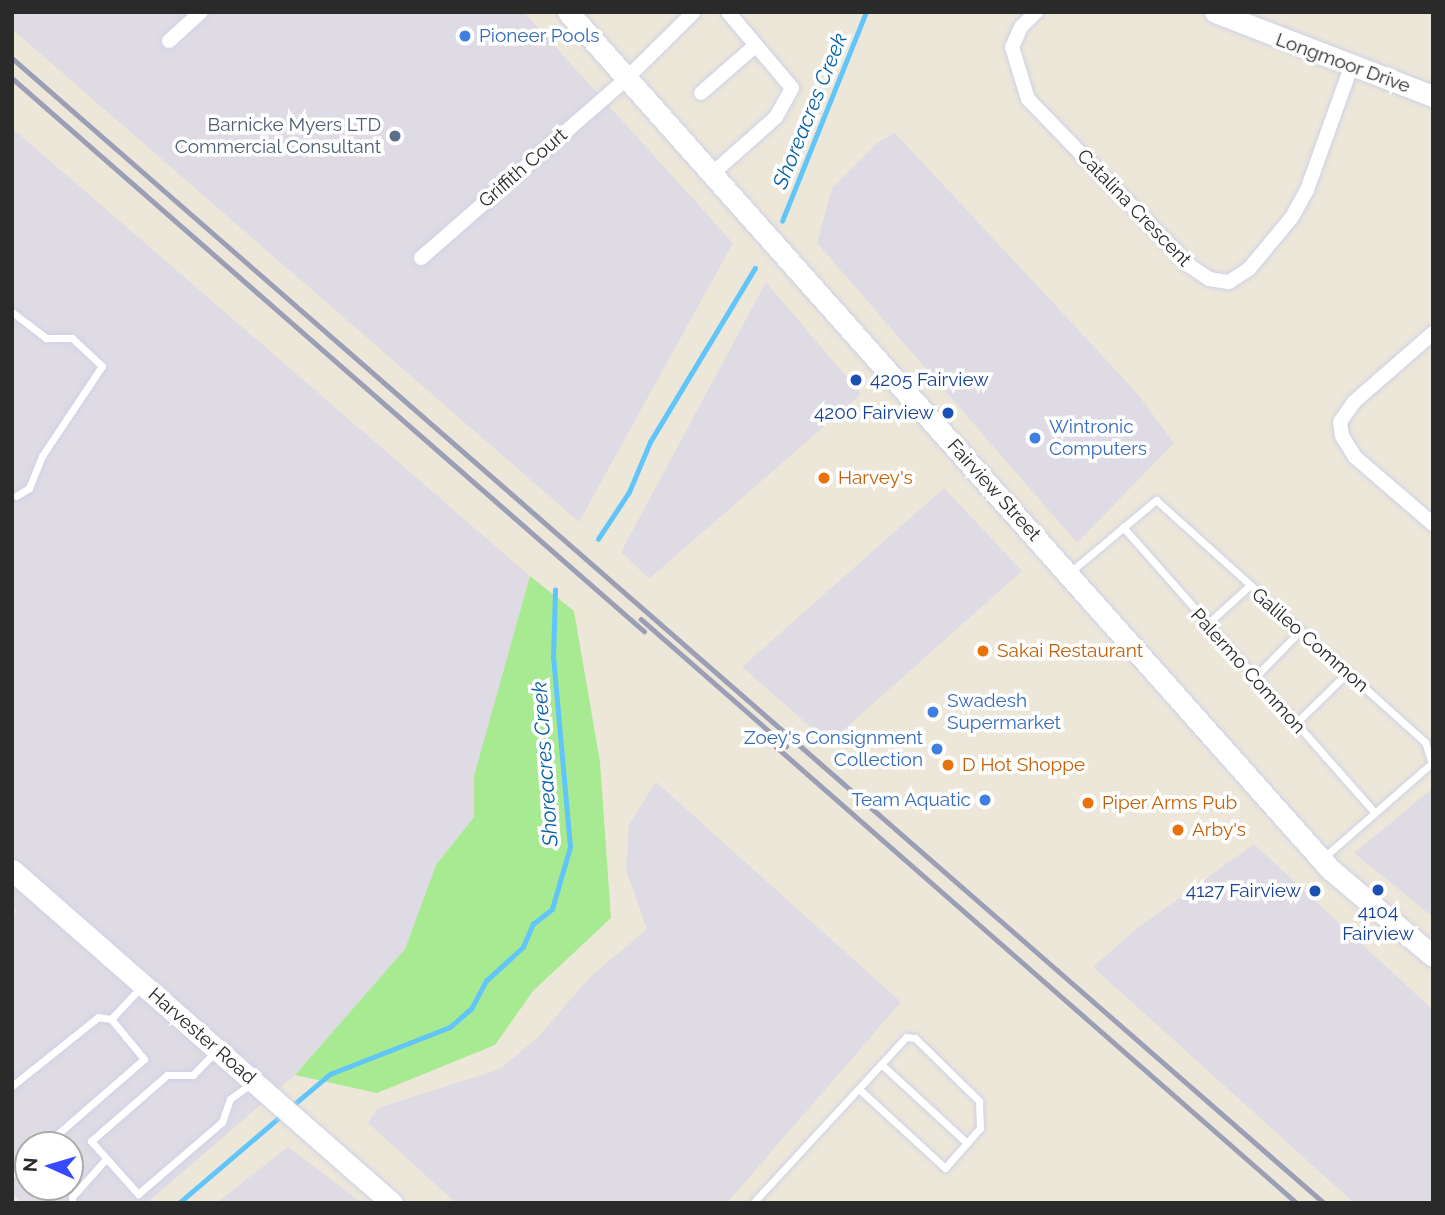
<!DOCTYPE html>
<html>
<head>
<meta charset="utf-8">
<style>
  body { margin:0 }
  #map { position:relative; width:1445px; height:1215px; overflow:hidden; background:#ede7da; font-family:Raleway,sans-serif }
  div>[style] { position:absolute }
  [style*='--x'] { left:calc(var(--x)*1px); top:calc(var(--y)*1px); width:calc(var(--w)*1px); rotate:calc(var(--a)*1deg) }
  .industrial>* { inset:0; background:#dfdbe5 }
  .green>* { inset:0; background:#a8ea91 }
  .stream>* { height:4.5px; margin:-2.25px; padding:0 2.25px; transform-origin:2.25px; border-radius:2.25px; background:#62c5fa }
  .roads { filter:drop-shadow(0 0 2px #cfd1e4) drop-shadow(0 0 2px #cfd1e4) }
  .lane>* { height:7px; margin:-3.5px; padding:0 3.5px; transform-origin:3.5px; border-radius:3.5px; background:#fff }
  .street>* { height:14px; margin:-7px; padding:0 7px; transform-origin:7px; border-radius:7px; background:#fff }
  .secondary>* { height:21px; margin:-10.5px; padding:0 10.5px; transform-origin:10.5px; border-radius:10.5px; background:#fff }
  .rail>* { height:4.5px; margin:-2.25px; padding:0 2.25px; transform-origin:2.25px; border-radius:2.25px; background:#9c9eb6 }
  .dots>* { width:19px; height:19px; translate:-50% -50%; box-sizing:border-box; border:4px solid #fff; border-radius:50% }
  span { translate:-50% -50%; white-space:nowrap; text-align:center; line-height:1.15; -webkit-text-stroke:7px #fff; paint-order:stroke }
  .shop-label { font-size:19px; color:#366cbe }
  .left { translate:0 -50%; text-align:left }
  .right { translate:-100% -50%; text-align:right }
  .street-label { font-size:19px; color:#2a2a2a }
  .service-label { font-size:19px; color:#4e5e75 }
  .transit-label { font-size:19px; color:#164399 }
  .food-label { font-size:19px; color:#c56008 }
  .water-label { font-size:21px; color:#0060a8; font-style:italic }
  .frame { position:absolute; inset:0; border:14px solid #2a2a2a; pointer-events:none }
  .north { position:absolute; left:14px; top:1131px; width:70px; height:70px; box-sizing:border-box; background:#fff; border:2px solid #aaa; border-radius:50%; rotate:274deg; font-size:19px; font-weight:700; line-height:28px; text-align:center; color:#2a2a2a }
  .north::after { content:''; display:block; margin:auto; width:24px; height:32px; background:#364aff; clip-path:polygon(50% 0,100% 100%,50% 72%,0 100%) }
</style>
</head>
<body>
<div id="map">
  <div class="industrial">
    <div style="clip-path:polygon(12px 12px,524px 12px,733px 243px,579px 522px,12px 29px)"></div>
    <div style="clip-path:polygon(evenodd,12px 128px,530px 576px,475px 776px,474px 817px,436px 865px,405px 949px,295px 1075px,147px 1203px,23px 1203px,12px 1193px,12px 917px,17px 911px,12px 906px,12px 128px,28px 1145px,70px 1145px,70px 1187px,28px 1187px,28px 1145px)"></div>
    <div style="clip-path:polygon(895px 133px,1136px 392px,1174px 443px,1077px 543px,817px 243px,832px 188px,877px 143px)"></div>
    <div style="clip-path:polygon(766px 282px,861px 394px,649px 579px,621px 552px)"></div>
    <div style="clip-path:polygon(944px 488px,1022px 571px,829px 743px,742px 667px)"></div>
    <div style="clip-path:polygon(656px 782px,901px 1002px,727px 1203px,456px 1203px,368px 1123px,378px 1108px,500px 1069px,538px 1037px,590px 977px,647px 929px,626px 870px,629px 824px)"></div>
    <div style="clip-path:polygon(1433px 788px,1433px 917px,1354px 853px)"></div>
    <div style="clip-path:polygon(1254px 844px,1433px 1010px,1433px 1203px,1354px 1203px,1093px 967px,1135px 930px)"></div>
    <div style="clip-path:polygon(288px 1147px,362px 1203px,216px 1203px)"></div>
  </div>
  <div class="green">
    <div style="clip-path:polygon(530px 576px,574px 611px,600px 762px,611px 918px,533px 991px,495px 1045px,377px 1093px,295px 1075px,405px 949px,436px 865px,474px 817px,474px 776px)"></div>
  </div>
  <div class="stream">
    <div style="--x:782;--y:221;--w:225;--a:-68.1"></div>
    <div style="--x:598;--y:539;--w:56;--a:-56.6"></div>
    <div style="--x:629;--y:492;--w:54;--a:-67.2"></div>
    <div style="--x:650;--y:442;--w:203;--a:-58.9"></div>
    <div style="--x:291;--y:1107;--w:51;--a:-40.2"></div>
    <div style="--x:330;--y:1074;--w:129;--a:-21.4"></div>
    <div style="--x:450;--y:1027;--w:28;--a:-41"></div>
    <div style="--x:471;--y:1009;--w:32;--a:-62"></div>
    <div style="--x:486;--y:981;--w:50;--a:-42.6"></div>
    <div style="--x:523;--y:947;--w:25;--a:-67"></div>
    <div style="--x:533;--y:924;--w:24;--a:-38"></div>
    <div style="--x:552;--y:909;--w:65;--a:-73.8"></div>
    <div style="--x:570;--y:847;--w:190;--a:-95.1"></div>
    <div style="--x:553;--y:658;--w:68;--a:-88.3"></div>
    <div style="--x:179;--y:1203;--w:135;--a:-40.5"></div>
  </div>
  <div class="roads">
    <div class="lane">
      <div style="--x:12;--y:312;--w:43;--a:37.4"></div>
      <div style="--x:46;--y:338;--w:26;--a:0"></div>
      <div style="--x:72;--y:338;--w:41;--a:43"></div>
      <div style="--x:102;--y:366;--w:108;--a:123.7"></div>
      <div style="--x:42;--y:456;--w:35;--a:112"></div>
      <div style="--x:29;--y:488;--w:15;--a:148"></div>
      <div style="--x:1123;--y:527;--w:381;--a:48.6"></div>
      <div style="--x:1069;--y:573;--w:114;--a:-40"></div>
      <div style="--x:1156;--y:500;--w:362;--a:42"></div>
      <div style="--x:1425;--y:742;--w:22;--a:72"></div>
      <div style="--x:1432;--y:763;--w:145;--a:138.9"></div>
      <div style="--x:1206;--y:625;--w:58;--a:-42.2"></div>
      <div style="--x:1254;--y:678;--w:66;--a:-45.6"></div>
      <div style="--x:1295;--y:724;--w:73;--a:-44.4"></div>
      <div style="--x:111;--y:1019;--w:45;--a:-46.8"></div>
      <div style="--x:215;--y:1052;--w:32;--a:134"></div>
      <div style="--x:193;--y:1075;--w:26;--a:180"></div>
      <div style="--x:167;--y:1075;--w:101;--a:139"></div>
      <div style="--x:91;--y:1141;--w:71;--a:48.4"></div>
      <div style="--x:138;--y:1194;--w:111;--a:-40.6"></div>
      <div style="--x:222;--y:1122;--w:24;--a:-71"></div>
      <div style="--x:230;--y:1099;--w:26;--a:-36"></div>
      <div style="--x:881;--y:1064;--w:117;--a:42.6"></div>
      <div style="--x:12;--y:1086;--w:110;--a:-38.7"></div>
      <div style="--x:98;--y:1017;--w:13;--a:9"></div>
      <div style="--x:111;--y:1019;--w:52;--a:50.5"></div>
      <div style="--x:144;--y:1059;--w:131;--a:139"></div>
      <div style="--x:12;--y:1174;--w:21;--a:-41"></div>
      <div style="--x:72;--y:1203;--w:6;--a:-90"></div>
      <div style="--x:72;--y:1197;--w:51;--a:-48.2"></div>
      <div style="--x:753;--y:1203;--w:226;--a:-47.3"></div>
      <div style="--x:906;--y:1037;--w:9;--a:6"></div>
      <div style="--x:915;--y:1038;--w:90;--a:44.5"></div>
      <div style="--x:979;--y:1101;--w:27;--a:88"></div>
      <div style="--x:980;--y:1128;--w:53;--a:131.2"></div>
      <div style="--x:945;--y:1168;--w:117;--a:-137.4"></div>
    </div>
    <div class="street">
      <div style="--x:1036;--y:12;--w:21;--a:135"></div>
      <div style="--x:1021;--y:27;--w:22;--a:114"></div>
      <div style="--x:1012;--y:47;--w:54;--a:72.9"></div>
      <div style="--x:1028;--y:99;--w:233;--a:45.9"></div>
      <div style="--x:1190;--y:266;--w:23;--a:34"></div>
      <div style="--x:1209;--y:279;--w:20;--a:9"></div>
      <div style="--x:1229;--y:282;--w:24;--a:-33"></div>
      <div style="--x:1249;--y:269;--w:67;--a:-50.4"></div>
      <div style="--x:1292;--y:217;--w:31;--a:-61"></div>
      <div style="--x:1307;--y:190;--w:131;--a:-70.3"></div>
      <div style="--x:169;--y:41;--w:43;--a:-42.2"></div>
      <div style="--x:701;--y:93;--w:73;--a:-41.1"></div>
      <div style="--x:713;--y:173;--w:84;--a:-41.6"></div>
      <div style="--x:776;--y:117;--w:33;--a:-61"></div>
      <div style="--x:792;--y:88;--w:99;--a:-130.1"></div>
      <div style="--x:421;--y:258;--w:272;--a:-41.1"></div>
      <div style="--x:626;--y:79;--w:95;--a:-44.6"></div>
      <div style="--x:1433;--y:333;--w:105;--a:138.9"></div>
      <div style="--x:1354;--y:402;--w:24;--a:125"></div>
      <div style="--x:1340;--y:422;--w:14;--a:82"></div>
      <div style="--x:1342;--y:436;--w:25;--a:58"></div>
      <div style="--x:1355;--y:457;--w:103;--a:40.7"></div>
    </div>
    <div class="secondary">
      <div style="--x:568;--y:12;--w:1147;--a:48.36"></div>
      <div style="--x:1330;--y:869;--w:135;--a:40.2"></div>
      <div style="--x:1215;--y:12;--w:234;--a:21.1"></div>
      <div style="--x:12;--y:870;--w:505;--a:41.23"></div>
    </div>
  </div>
  <div class="rail">
    <div style="--x:12;--y:58;--w:1741;--a:41.11"></div>
    <div style="--x:12;--y:78;--w:840;--a:41.19"></div>
    <div style="--x:641;--y:619;--w:193;--a:41.2"></div>
    <div style="--x:773;--y:744;--w:697;--a:41.22"></div>
  </div>
  <div class="dots">
    <div style="left:465px;top:36px;background:#3f7fe0"></div>
    <div style="left:395px;top:136px;background:#5c6f8a"></div>
    <div style="left:856px;top:380px;background:#1a4fb4"></div>
    <div style="left:948px;top:413px;background:#1a4fb4"></div>
    <div style="left:1035px;top:438px;background:#3f7fe0"></div>
    <div style="left:824px;top:478px;background:#e8710a"></div>
    <div style="left:983px;top:651px;background:#e8710a"></div>
    <div style="left:933px;top:712px;background:#3f7fe0"></div>
    <div style="left:937px;top:749px;background:#3f7fe0"></div>
    <div style="left:948px;top:765px;background:#e8710a"></div>
    <div style="left:985px;top:800px;background:#3f7fe0"></div>
    <div style="left:1088px;top:803px;background:#e8710a"></div>
    <div style="left:1178px;top:830px;background:#e8710a"></div>
    <div style="left:1378px;top:890px;background:#1a4fb4"></div>
    <div style="left:1315px;top:891px;background:#1a4fb4"></div>
  </div>
  <div class="shop-label">
    <span class="left" style="left:479px;top:36px">Pioneer Pools</span>
    <span class="left" style="left:1049px;top:438px">Wintronic<br>Computers</span>
    <span class="left" style="left:947px;top:712px">Swadesh<br>Supermarket</span>
    <span class="right" style="left:923px;top:749px">Zoey's Consignment<br>Collection</span>
    <span class="right" style="left:971px;top:800px">Team Aquatic</span>
  </div>
  <div class="street-label">
    <span style="left:1343px;top:63px;rotate:20deg">Longmoor Drive</span>
    <span style="left:523px;top:168px;rotate:-41deg">Griffith Court</span>
    <span style="left:1134px;top:208px;rotate:46deg">Catalina Crescent</span>
    <span style="left:994px;top:490px;rotate:48deg">Fairview Street</span>
    <span style="left:1310px;top:640px;rotate:41deg">Galileo Common</span>
    <span style="left:1248px;top:671px;rotate:48deg">Palermo Common</span>
    <span style="left:202px;top:1036px;rotate:41deg">Harvester Road</span>
  </div>
  <div class="service-label">
    <span class="right" style="left:381px;top:136px">Barnicke Myers LTD<br>Commercial Consultant</span>
  </div>
  <div class="transit-label">
    <span class="left" style="left:870px;top:380px">4205 Fairview</span>
    <span class="right" style="left:934px;top:413px">4200 Fairview</span>
    <span class="right" style="left:1301px;top:891px">4127 Fairview</span>
    <span style="left:1378px;top:923px">4104<br>Fairview</span>
  </div>
  <div class="food-label">
    <span class="left" style="left:838px;top:478px">Harvey's</span>
    <span class="left" style="left:997px;top:651px">Sakai Restaurant</span>
    <span class="left" style="left:962px;top:765px">D Hot Shoppe</span>
    <span class="left" style="left:1102px;top:803px">Piper Arms Pub</span>
    <span class="left" style="left:1192px;top:830px">Arby's</span>
  </div>
  <div class="water-label">
    <span style="left:810px;top:111px;rotate:-68deg">Shoreacres Creek</span>
    <span style="left:545px;top:764px;rotate:-94deg">Shoreacres Creek</span>
  </div>
  <div class="frame"></div>
  <div class="north">N</div>
</div>
</body>
</html>
